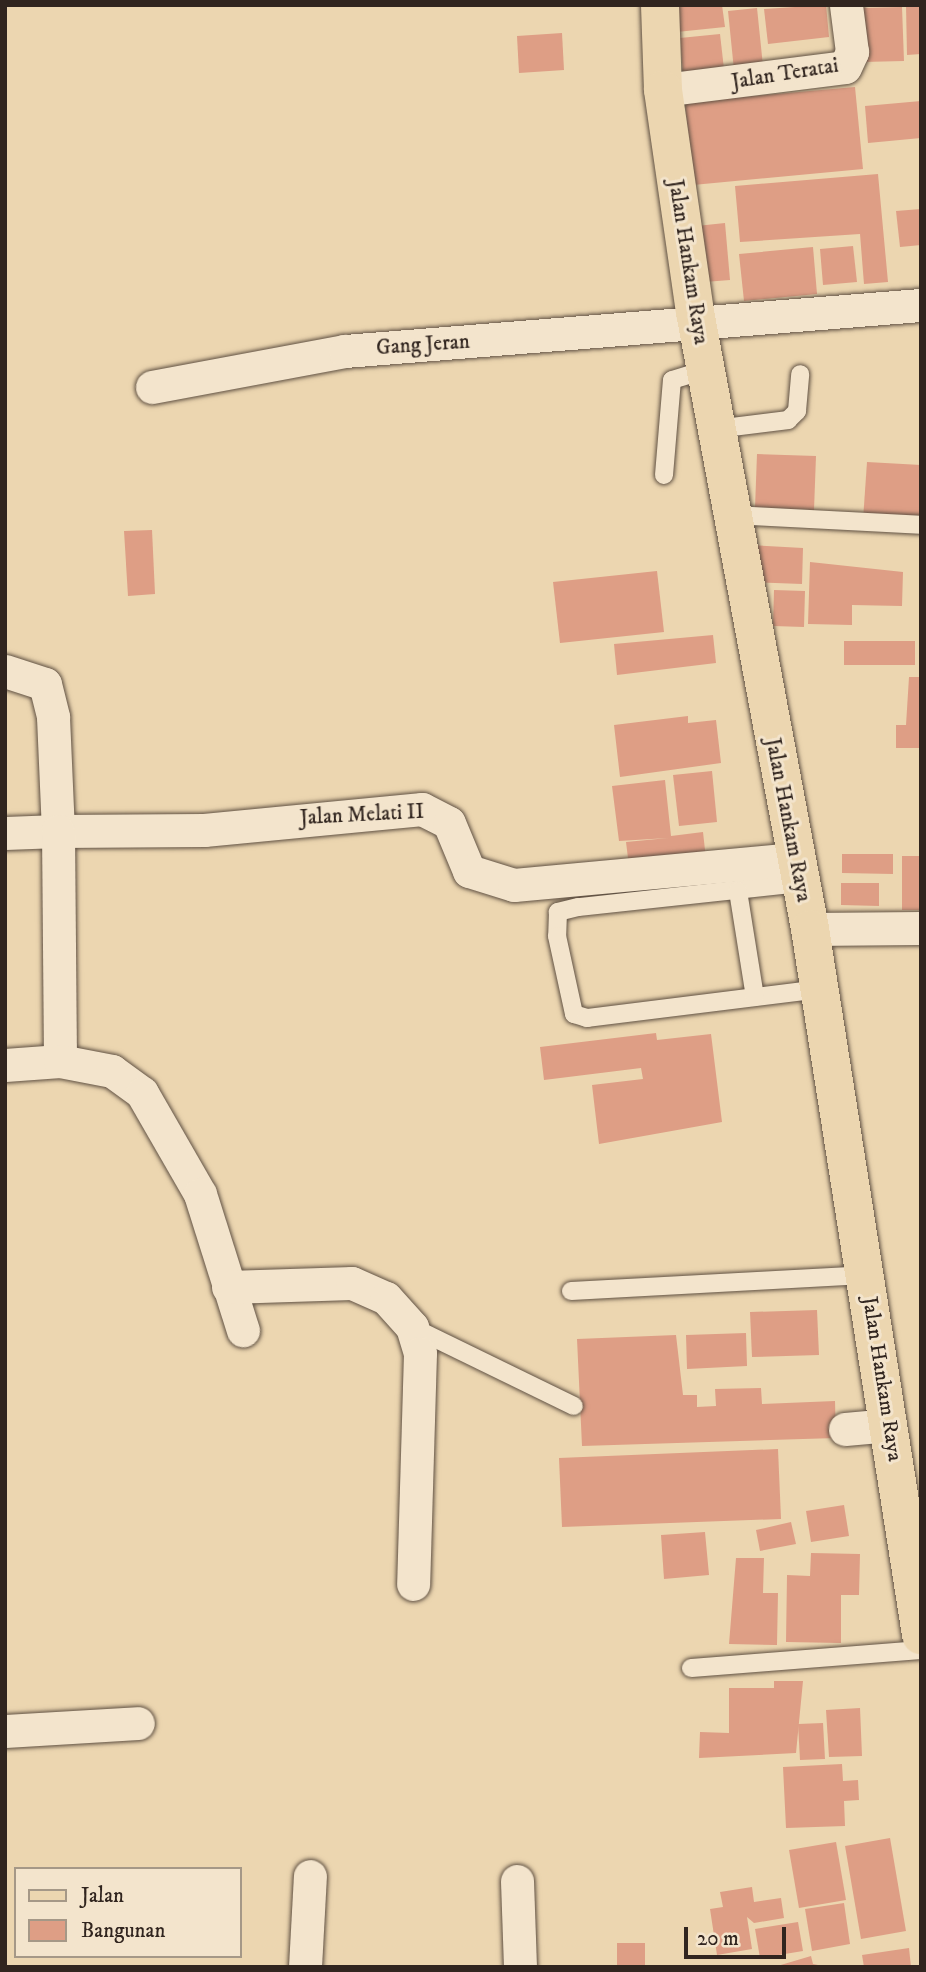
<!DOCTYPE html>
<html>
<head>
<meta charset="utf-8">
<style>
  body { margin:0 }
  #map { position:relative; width:926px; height:1972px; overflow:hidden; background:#ecd6b0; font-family:"IM FELL DW Pica",serif }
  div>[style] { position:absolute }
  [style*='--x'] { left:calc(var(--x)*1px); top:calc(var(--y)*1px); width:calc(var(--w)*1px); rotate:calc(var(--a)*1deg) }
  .building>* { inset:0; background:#de9e85 }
  .roads { filter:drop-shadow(0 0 2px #605143) drop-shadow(0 0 2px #605143) }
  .lane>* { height:18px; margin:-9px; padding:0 9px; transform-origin:9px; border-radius:9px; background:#f3e4cc }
  .street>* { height:33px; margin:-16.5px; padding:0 16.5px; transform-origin:16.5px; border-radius:16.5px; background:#f3e4cc }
  .primary>* { height:38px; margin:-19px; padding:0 19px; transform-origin:19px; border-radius:19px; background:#ecd6b0 }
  span { translate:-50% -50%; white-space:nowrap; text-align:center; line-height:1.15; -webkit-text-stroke:6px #f3e4cc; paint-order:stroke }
  .street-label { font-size:21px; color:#31251f }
  .frame { position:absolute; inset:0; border:7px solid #31251f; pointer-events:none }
  .legend { position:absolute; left:14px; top:1867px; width:228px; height:91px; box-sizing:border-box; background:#f3e4cc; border:2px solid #a59887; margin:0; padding:9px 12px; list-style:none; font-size:21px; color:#31251f }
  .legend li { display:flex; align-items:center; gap:14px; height:35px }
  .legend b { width:35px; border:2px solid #a59887 }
  .scale { position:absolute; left:684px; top:1927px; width:102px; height:32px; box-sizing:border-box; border:4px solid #31251f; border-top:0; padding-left:9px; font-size:21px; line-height:24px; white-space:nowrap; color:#31251f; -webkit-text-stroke:5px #f3e4cc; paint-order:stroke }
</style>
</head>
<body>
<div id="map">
  <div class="building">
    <div style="clip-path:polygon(722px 5px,725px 27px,667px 33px,664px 8px)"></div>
    <div style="clip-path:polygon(826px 5px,829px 37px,768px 44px,764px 9px)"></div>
    <div style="clip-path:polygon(906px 5px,921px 5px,921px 54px,907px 55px)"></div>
    <div style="clip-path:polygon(902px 7px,904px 61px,863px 62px,861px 8px)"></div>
    <div style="clip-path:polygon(757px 8px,763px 66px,734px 70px,728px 11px)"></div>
    <div style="clip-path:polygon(562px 33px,564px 70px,519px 73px,517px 36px)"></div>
    <div style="clip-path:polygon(720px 34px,724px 69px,683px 73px,680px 38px)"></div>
    <div style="clip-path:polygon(855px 87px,863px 169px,693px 185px,685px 102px)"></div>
    <div style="clip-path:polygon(921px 101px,921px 138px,868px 143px,865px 106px)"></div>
    <div style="clip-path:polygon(878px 174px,888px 282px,864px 284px,860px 234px,740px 242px,735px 186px)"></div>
    <div style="clip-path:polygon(921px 209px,921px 245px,900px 247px,896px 211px)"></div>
    <div style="clip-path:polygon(725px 223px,730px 280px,692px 283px,687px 227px)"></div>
    <div style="clip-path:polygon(853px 246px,857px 282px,823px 285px,820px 249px)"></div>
    <div style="clip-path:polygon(813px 247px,817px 294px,744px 301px,739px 254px)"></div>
    <div style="clip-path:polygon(757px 454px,816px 456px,814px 510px,755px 508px)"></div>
    <div style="clip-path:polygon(867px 462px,921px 465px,921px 523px,863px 520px)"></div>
    <div style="clip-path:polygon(152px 530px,155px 594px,128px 596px,124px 531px)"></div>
    <div style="clip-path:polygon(748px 545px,803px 548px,802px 584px,747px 582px)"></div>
    <div style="clip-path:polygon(810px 562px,903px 572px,902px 606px,852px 605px,852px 625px,808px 624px)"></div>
    <div style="clip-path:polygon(657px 571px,664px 632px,560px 643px,553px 582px)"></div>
    <div style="clip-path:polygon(774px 590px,805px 591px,804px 627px,773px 626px)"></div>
    <div style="clip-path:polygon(713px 635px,716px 663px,617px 675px,614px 644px)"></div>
    <div style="clip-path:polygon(844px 641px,915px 641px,915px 665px,844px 665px)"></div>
    <div style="clip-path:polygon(909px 677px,921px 677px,921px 748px,896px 748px,896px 725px,906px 725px)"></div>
    <div style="clip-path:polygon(688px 716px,688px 723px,716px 720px,721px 763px,620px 777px,614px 725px)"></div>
    <div style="clip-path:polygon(712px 771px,717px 822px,679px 826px,673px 775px)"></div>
    <div style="clip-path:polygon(665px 780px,671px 836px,703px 832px,706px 859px,629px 866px,626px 842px,668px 838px,619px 841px,612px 786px)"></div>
    <div style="clip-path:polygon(842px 854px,893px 854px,893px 874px,842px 873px)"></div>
    <div style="clip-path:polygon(902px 856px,921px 856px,921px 910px,902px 910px)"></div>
    <div style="clip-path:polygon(841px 883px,879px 883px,879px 906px,841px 905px)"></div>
    <div style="clip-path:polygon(656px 1033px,657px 1040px,711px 1034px,722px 1122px,599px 1144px,592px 1085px,643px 1079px,641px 1068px,544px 1080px,540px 1047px)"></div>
    <div style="clip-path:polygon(817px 1310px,819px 1355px,752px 1357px,750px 1312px)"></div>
    <div style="clip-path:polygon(746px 1333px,747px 1366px,687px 1369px,686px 1335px)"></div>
    <div style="clip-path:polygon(676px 1335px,683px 1395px,697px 1395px,697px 1407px,716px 1406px,715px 1389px,761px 1388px,762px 1404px,835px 1401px,836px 1438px,582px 1446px,577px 1339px)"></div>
    <div style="clip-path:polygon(778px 1449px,781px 1519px,562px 1527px,559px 1458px)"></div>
    <div style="clip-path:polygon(844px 1505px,849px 1536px,811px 1542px,806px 1511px)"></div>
    <div style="clip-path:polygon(791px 1522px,796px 1544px,760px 1551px,756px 1530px)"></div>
    <div style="clip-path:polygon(705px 1532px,709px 1575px,664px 1579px,661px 1535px)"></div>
    <div style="clip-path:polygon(811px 1553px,860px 1554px,859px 1595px,841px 1595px,841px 1643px,786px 1642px,787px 1575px,810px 1576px)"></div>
    <div style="clip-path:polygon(736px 1558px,764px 1558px,763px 1593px,778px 1593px,777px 1645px,729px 1644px)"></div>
    <div style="clip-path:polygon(774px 1681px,803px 1681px,796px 1753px,699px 1758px,700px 1732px,729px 1733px,729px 1688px,774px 1688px)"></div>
    <div style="clip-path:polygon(860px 1708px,862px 1756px,829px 1757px,826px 1710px)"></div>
    <div style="clip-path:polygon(823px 1723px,825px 1759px,800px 1760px,798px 1724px)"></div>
    <div style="clip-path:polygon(842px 1764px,843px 1781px,858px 1780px,859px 1800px,844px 1801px,845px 1826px,786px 1828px,783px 1767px)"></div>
    <div style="clip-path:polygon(890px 1838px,906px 1931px,861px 1939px,845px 1846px)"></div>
    <div style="clip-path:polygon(836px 1842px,846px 1900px,799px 1908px,789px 1850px)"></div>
    <div style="clip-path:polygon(752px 1887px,754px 1902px,781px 1898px,784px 1918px,754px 1923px,747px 1917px,752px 1949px,717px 1955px,710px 1909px,723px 1907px,720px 1892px)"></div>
    <div style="clip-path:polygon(844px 1903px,850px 1944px,812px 1951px,805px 1909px)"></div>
    <div style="clip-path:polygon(798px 1922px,803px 1951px,760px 1958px,755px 1929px)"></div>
    <div style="clip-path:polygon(617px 1943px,645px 1943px,645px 1967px,617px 1967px)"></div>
    <div style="clip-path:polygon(909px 1948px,911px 1967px,864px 1967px,862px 1955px)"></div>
    <div style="clip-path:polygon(811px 1956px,813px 1964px,828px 1967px,774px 1967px)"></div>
  </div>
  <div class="roads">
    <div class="lane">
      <div style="--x:716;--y:429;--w:73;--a:-7.1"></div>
      <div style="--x:788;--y:420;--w:13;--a:-45"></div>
      <div style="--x:797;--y:411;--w:37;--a:-85"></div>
      <div style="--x:664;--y:475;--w:95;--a:-85.2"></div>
      <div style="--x:672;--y:380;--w:34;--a:-17"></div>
      <div style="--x:732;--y:515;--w:189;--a:3"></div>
      <div style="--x:800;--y:883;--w:223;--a:173.8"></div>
      <div style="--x:578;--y:907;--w:21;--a:166"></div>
      <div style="--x:558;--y:912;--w:24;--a:92"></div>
      <div style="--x:557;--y:936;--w:80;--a:77.7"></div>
      <div style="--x:574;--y:1014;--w:14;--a:17"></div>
      <div style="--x:587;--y:1018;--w:234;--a:-7.1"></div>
      <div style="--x:738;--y:891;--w:107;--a:80.9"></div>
      <div style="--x:571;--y:1291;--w:294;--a:-3.1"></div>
      <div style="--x:412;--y:1327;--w:180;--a:26"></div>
      <div style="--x:691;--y:1668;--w:231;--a:-4.5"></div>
    </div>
    <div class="street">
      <div style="--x:663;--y:90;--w:183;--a:-7.2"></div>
      <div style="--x:845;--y:67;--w:17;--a:-65"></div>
      <div style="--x:852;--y:52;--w:47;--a:-97.3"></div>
      <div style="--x:152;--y:387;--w:196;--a:-10.6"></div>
      <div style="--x:345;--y:351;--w:578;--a:-4.57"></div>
      <div style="--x:5;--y:671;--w:42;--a:18"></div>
      <div style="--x:45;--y:684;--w:34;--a:76"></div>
      <div style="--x:53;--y:717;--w:114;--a:87.5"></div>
      <div style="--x:58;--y:831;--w:146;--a:-0.4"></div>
      <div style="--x:204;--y:830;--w:219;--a:-5.5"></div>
      <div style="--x:422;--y:809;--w:30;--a:27"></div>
      <div style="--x:449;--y:823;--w:52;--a:67.4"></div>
      <div style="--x:469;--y:871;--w:47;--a:17.3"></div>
      <div style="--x:514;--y:885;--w:282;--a:-5.3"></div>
      <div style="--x:5;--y:833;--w:53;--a:-2.2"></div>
      <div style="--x:58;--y:831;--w:230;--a:89.5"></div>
      <div style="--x:810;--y:929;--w:111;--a:-0.5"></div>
      <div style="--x:5;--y:1065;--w:55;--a:-4.2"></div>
      <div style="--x:60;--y:1061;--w:53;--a:10.9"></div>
      <div style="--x:112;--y:1071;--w:37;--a:36"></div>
      <div style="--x:142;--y:1093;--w:116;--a:60.1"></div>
      <div style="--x:200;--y:1194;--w:143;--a:72.5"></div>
      <div style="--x:228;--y:1287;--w:124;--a:-1.8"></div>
      <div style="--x:352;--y:1283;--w:37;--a:24"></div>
      <div style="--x:386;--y:1298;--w:39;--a:48"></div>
      <div style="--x:412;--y:1327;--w:27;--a:73"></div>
      <div style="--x:420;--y:1353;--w:231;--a:91.7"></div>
      <div style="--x:845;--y:1429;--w:45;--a:-5.1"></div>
      <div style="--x:5;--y:1731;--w:133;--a:-3.4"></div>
      <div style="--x:517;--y:1881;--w:86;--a:88"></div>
      <div style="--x:305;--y:1967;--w:91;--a:-86.9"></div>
    </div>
    <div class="primary">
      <div style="--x:660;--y:5;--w:85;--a:88"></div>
      <div style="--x:663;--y:90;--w:224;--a:81.8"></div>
      <div style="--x:695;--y:312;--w:628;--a:79.44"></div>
      <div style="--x:810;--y:929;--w:715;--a:81.06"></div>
    </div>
  </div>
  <div class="street-label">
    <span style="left:785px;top:74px;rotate:-9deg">Jalan Teratai</span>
    <span style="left:688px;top:262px;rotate:81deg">Jalan Hankam Raya</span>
    <span style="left:423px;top:345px;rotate:-4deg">Gang Jeran</span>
    <span style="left:362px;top:815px;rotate:-3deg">Jalan Melati II</span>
    <span style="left:788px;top:820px;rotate:79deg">Jalan Hankam Raya</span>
    <span style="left:882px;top:1379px;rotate:81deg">Jalan Hankam Raya</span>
  </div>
  <div class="frame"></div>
  <ul class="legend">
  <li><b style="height:9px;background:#ecd6b0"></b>Jalan</li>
  <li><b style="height:19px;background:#de9e85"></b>Bangunan</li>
  </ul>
  <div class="scale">20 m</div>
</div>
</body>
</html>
